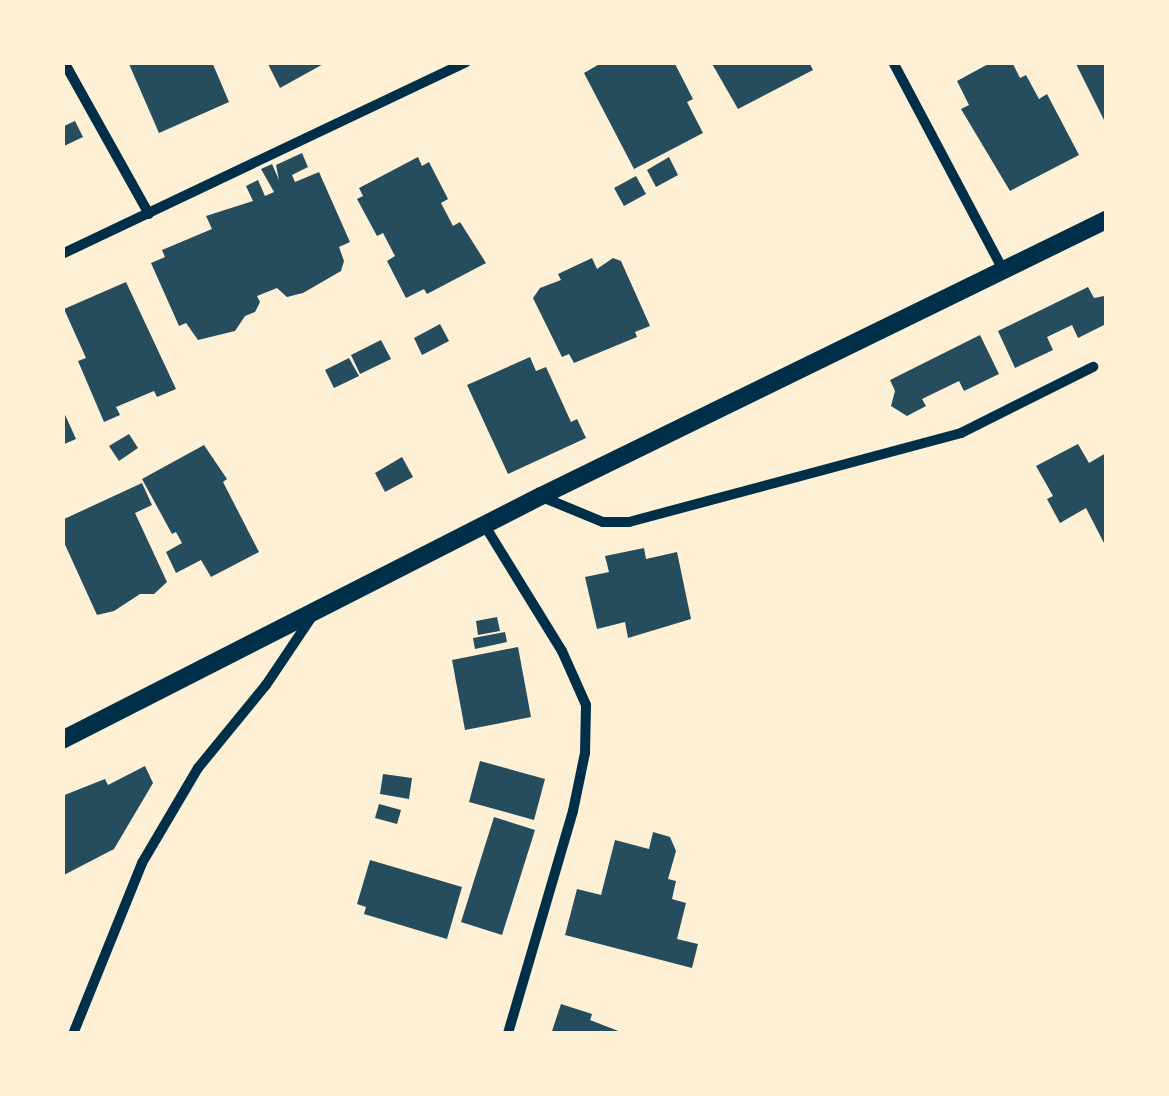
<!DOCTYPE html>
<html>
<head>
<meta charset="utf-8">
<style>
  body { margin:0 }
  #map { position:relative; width:1169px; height:1096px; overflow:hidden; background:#fdf0d5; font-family:Jost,sans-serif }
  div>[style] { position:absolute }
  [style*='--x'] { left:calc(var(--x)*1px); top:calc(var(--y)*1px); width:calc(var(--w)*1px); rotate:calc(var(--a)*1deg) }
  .building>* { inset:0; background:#264d5e }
  .minor>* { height:10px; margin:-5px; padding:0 5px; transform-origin:5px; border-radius:5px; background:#003049 }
  .tertiary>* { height:18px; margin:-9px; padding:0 9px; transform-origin:9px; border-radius:9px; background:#003049 }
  span { translate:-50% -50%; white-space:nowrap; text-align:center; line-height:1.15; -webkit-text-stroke:8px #fdf0d5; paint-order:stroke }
  .frame { position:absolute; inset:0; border:65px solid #fdf0d5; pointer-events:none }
</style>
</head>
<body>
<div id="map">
  <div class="building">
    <div style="clip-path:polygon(212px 62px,229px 102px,159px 133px,129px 64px)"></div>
    <div style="clip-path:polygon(267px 62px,327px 62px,280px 88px)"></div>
    <div style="clip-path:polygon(603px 62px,674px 62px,693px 99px,687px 102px,703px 133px,634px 169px,584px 73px)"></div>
    <div style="clip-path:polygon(711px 62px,809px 62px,813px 70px,738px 109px)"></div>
    <div style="clip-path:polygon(992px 62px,1012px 62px,1020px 78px,1026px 75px,1039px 99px,1047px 94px,1079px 155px,1010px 191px,961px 109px,969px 105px,957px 81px)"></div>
    <div style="clip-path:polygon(1075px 62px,1106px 62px,1106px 124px)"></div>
    <div style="clip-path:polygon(75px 121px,83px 137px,62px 147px,62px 127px)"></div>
    <div style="clip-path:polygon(302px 153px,308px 167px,292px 175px,295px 182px,319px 172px,350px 242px,339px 247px,344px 261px,341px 271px,303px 293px,287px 297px,277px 288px,257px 296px,260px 302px,255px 312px,245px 316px,235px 331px,198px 340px,186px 323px,179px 326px,151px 263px,165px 257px,162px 250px,212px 229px,206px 216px,253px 201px,246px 186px,258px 180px,265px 196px,274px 192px,261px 169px,272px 164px,279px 180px,276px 165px)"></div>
    <div style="clip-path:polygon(418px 157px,422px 166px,429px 162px,448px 199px,441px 203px,453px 226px,460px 222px,486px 263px,427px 294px,424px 289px,406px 298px,387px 261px,395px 256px,383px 233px,377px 236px,357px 199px,363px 196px,359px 188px)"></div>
    <div style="clip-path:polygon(669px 157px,678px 175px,656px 187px,647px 170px)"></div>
    <div style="clip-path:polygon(636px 176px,646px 194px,624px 206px,614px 188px)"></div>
    <div style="clip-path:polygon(592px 258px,597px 269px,613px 258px,621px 261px,650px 326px,635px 332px,637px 337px,574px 363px,569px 354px,562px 357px,533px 298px,540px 288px,561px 280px,558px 274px)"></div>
    <div style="clip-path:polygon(126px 282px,176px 389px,157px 397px,154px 391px,116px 407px,120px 415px,104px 422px,78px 361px,86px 358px,64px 309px)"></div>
    <div style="clip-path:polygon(1088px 287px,1094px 298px,1104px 296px,1106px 324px,1078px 338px,1072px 325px,1047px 337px,1053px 350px,1015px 368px,998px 331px)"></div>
    <div style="clip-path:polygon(440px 324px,449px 341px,422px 355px,414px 338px)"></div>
    <div style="clip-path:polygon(980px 335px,999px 374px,964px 391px,959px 381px,922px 399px,926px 406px,907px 416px,891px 406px,895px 391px,890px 380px)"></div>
    <div style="clip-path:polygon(381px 340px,391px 359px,360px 374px,351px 355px)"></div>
    <div style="clip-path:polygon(530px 357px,536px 371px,546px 367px,571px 422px,577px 419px,586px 438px,508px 474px,467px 385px)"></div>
    <div style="clip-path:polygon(349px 358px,359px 376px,334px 388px,325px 370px)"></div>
    <div style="clip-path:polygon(62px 408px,76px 439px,62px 445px)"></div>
    <div style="clip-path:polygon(129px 434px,138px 448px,119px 461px,109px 446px)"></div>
    <div style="clip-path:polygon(1078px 444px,1089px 463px,1106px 453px,1106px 547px,1086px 508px,1060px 523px,1047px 499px,1053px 496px,1036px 466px)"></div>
    <div style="clip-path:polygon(204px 445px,227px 479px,223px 482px,259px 552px,211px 577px,201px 560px,176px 573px,166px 552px,182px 543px,176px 532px,172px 534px,142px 479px)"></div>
    <div style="clip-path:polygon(402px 457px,413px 477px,385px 492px,375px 473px)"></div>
    <div style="clip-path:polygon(142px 483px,152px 505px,135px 513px,167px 582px,154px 594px,140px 594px,114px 611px,97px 615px,62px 538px,62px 520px)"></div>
    <div style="clip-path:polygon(644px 548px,646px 559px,677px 552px,691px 619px,628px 638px,625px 622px,597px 629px,585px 577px,609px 572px,605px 556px)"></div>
    <div style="clip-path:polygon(497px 617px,500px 631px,478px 635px,476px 621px)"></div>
    <div style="clip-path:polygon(505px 632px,507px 642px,475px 649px,473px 638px)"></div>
    <div style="clip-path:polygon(518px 647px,531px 717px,465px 730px,452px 660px)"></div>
    <div style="clip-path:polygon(480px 761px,545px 779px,534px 820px,469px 802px)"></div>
    <div style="clip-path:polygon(145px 766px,153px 783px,114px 849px,62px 876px,62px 796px,105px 779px,108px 785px)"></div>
    <div style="clip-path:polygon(383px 774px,412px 778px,409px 799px,380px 794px)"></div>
    <div style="clip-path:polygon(379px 804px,401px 810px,397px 824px,375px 818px)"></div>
    <div style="clip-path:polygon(494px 817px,535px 830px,502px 935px,461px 922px)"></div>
    <div style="clip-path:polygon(653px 832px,670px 837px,676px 851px,668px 879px,676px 881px,672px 899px,686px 903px,677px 939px,698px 944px,692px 968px,565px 935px,577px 889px,601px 895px,615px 840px,649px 849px)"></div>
    <div style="clip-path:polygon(370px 860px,462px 887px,447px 939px,364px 914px,366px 907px,357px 904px)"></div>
    <div style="clip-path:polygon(561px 1004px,592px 1014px,590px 1020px,626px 1034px,551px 1034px)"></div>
  </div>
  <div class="minor">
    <div style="--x:64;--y:62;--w:174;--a:60.8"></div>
    <div style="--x:893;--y:62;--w:238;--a:62.1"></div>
    <div style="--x:62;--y:254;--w:447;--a:-25.4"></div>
    <div style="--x:542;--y:497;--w:66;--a:22.3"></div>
    <div style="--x:603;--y:522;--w:26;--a:0"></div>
    <div style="--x:629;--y:522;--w:344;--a:-15"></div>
    <div style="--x:961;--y:433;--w:148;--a:-26.6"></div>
    <div style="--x:485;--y:526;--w:147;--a:58.4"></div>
    <div style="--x:562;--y:651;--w:59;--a:66"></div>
    <div style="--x:586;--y:705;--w:48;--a:91.2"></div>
    <div style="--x:585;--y:753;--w:59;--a:101.7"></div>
    <div style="--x:573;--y:811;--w:232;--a:106.3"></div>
    <div style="--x:73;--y:1034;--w:184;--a:-68"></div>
    <div style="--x:142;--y:863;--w:110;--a:-59.5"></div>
    <div style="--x:198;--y:768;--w:107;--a:-50.7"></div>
    <div style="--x:266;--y:685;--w:81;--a:-56.1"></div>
  </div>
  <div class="tertiary">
    <div style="--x:62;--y:740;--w:538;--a:-26.99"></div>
    <div style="--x:541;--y:496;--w:629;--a:-26.04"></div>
  </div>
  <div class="frame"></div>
</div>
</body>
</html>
